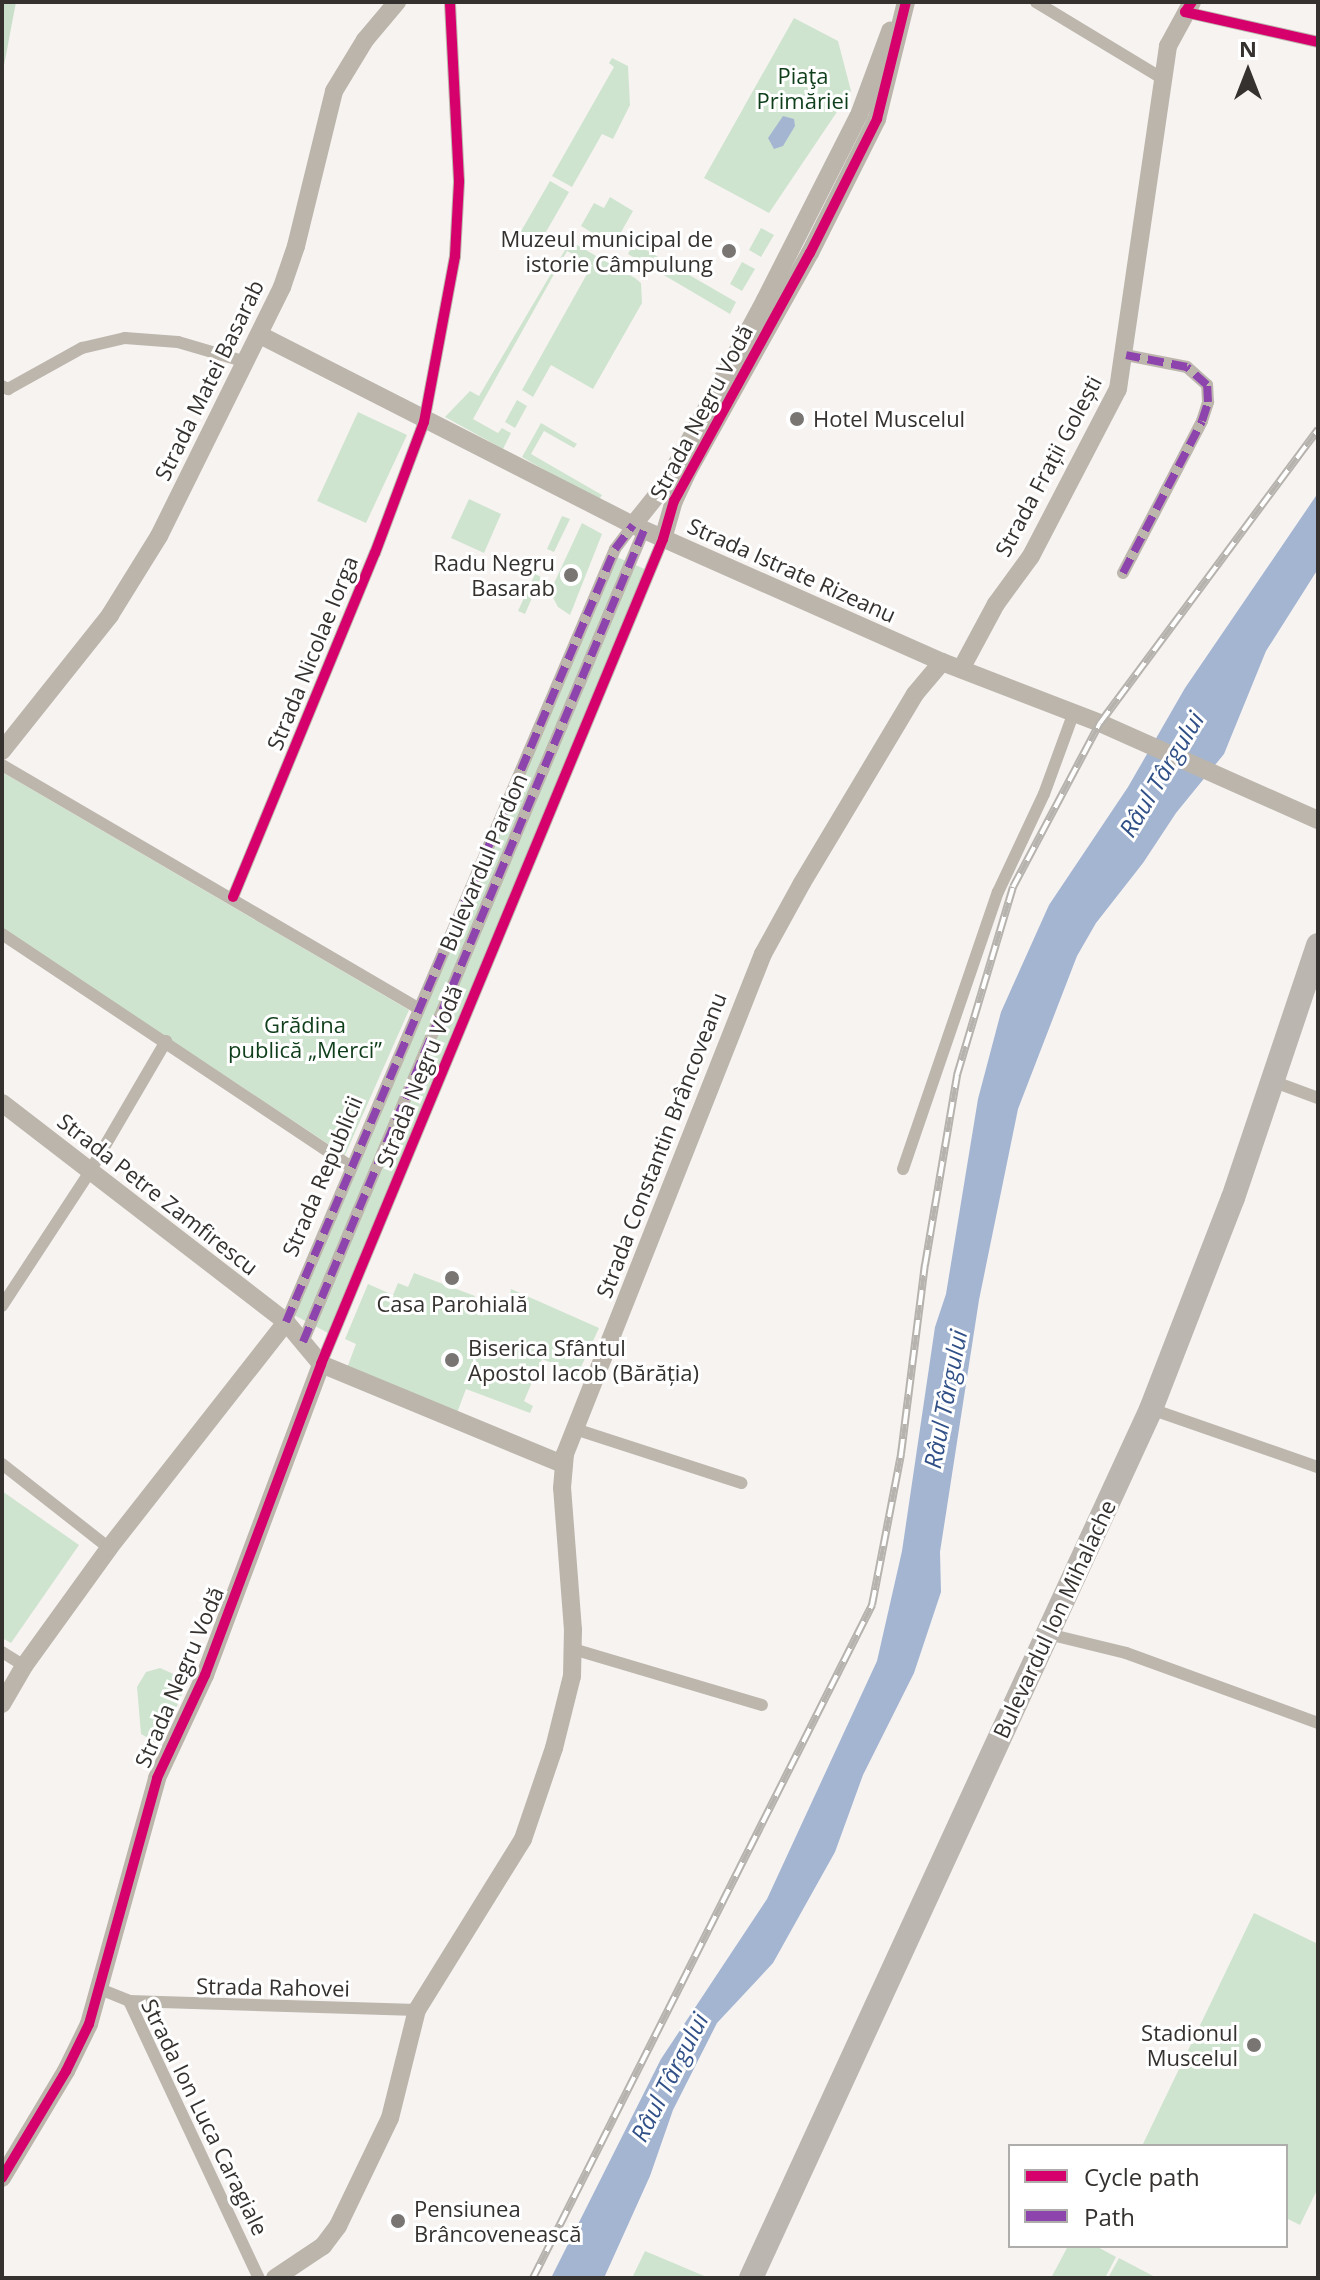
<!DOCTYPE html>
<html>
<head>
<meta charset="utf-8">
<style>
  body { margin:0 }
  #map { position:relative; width:1320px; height:2280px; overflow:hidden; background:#f7f3f1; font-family:"Open Sans",sans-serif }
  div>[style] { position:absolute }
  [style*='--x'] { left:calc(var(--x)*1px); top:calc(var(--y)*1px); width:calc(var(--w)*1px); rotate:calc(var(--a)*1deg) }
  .green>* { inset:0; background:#cfe4cf }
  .forest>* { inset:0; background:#c9dfc9 }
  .water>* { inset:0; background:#a4b5d2 }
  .street>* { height:12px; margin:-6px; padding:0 6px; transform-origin:6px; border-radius:6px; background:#bcb6ad }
  .secondary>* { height:18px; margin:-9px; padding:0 9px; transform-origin:9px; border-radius:9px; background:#bbb5ab }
  .highway>* { height:24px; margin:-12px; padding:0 12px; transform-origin:12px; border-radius:12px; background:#bbb6af }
  .rail>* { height:8px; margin-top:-4px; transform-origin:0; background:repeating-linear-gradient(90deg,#fff 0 15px,#b6b2ad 0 30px); box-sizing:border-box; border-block:2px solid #b6b2ad }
  .quiet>* { height:8px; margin-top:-4px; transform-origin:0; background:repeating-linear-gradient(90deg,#8e44ad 0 16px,transparent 0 24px) }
  .cycleway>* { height:10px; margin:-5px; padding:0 5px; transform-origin:5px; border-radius:5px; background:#d6006c }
  .dots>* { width:22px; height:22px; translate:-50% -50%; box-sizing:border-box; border:4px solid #fff; border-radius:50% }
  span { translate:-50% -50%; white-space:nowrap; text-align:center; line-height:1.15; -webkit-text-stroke:6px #fff; paint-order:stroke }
  .park-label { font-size:22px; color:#0f3e1a }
  .poi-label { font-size:22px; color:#34312f }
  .right { translate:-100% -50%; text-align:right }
  .left { translate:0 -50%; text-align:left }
  .street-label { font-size:22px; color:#34312f }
  .water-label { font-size:24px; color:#305087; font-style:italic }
  .frame { position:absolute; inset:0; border:4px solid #34312f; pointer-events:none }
  .legend { position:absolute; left:1008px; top:2144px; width:280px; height:104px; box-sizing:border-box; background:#fff; border:2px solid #aeadac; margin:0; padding:10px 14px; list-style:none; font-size:24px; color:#34312f }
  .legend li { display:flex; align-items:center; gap:16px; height:40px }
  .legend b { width:40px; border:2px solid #aeadac }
  .north { position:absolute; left:1208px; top:32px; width:80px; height:80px; -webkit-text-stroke:6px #fff; paint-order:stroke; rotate:0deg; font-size:22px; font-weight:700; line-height:32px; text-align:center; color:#34312f }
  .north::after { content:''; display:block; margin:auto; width:28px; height:36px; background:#34312f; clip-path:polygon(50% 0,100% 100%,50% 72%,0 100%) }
</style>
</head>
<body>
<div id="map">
  <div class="green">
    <div style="clip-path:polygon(794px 18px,838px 41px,851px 91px,769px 213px,704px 178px)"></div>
    <div style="clip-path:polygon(612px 58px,628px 66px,630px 105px,613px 139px,602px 134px,572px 187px,552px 176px,614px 67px,609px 63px)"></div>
    <div style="clip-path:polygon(550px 181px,569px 192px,539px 244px,520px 233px)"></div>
    <div style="clip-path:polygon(610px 197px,633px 211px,620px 234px,626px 238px,619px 249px,581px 226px,594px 203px,604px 208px)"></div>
    <div style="clip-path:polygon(761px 228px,774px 235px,761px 257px,749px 250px)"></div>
    <div style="clip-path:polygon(634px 243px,736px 302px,730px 314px,628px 254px)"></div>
    <div style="clip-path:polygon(568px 245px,577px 245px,635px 278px,641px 283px,642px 303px,593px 389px,551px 365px,533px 397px,522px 390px,592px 265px,567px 251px,473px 419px,498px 433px,502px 428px,511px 433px,503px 449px,445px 417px,470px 391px,479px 396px)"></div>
    <div style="clip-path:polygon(742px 262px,755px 269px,742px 291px,730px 284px)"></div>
    <div style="clip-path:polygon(517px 400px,527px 406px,515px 428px,505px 422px)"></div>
    <div style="clip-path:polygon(358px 412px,407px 435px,366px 523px,317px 501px)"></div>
    <div style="clip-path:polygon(541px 423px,577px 444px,574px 448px,544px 431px,531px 454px,602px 495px,598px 501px,522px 457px)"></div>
    <div style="clip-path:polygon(469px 499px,501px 514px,484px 553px,451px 538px)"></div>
    <div style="clip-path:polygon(562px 516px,570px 519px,554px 552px,547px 549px)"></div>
    <div style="clip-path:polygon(582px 523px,602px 534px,570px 615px,558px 607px,550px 592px)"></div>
    <div style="clip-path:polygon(612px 555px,647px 570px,330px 1334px,292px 1314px)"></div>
    <div style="clip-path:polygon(535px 574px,541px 577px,525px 614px,518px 611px)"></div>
    <div style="clip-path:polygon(2px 772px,409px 1010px,345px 1155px,2px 929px)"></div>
    <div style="clip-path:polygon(414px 1273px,475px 1296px,470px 1310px,483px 1316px,487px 1304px,502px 1310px,504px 1304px,509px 1305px,511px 1289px,599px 1328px,576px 1378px,566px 1373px,567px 1369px,542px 1359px,524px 1401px,533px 1406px,530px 1413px,466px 1389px,457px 1413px,347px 1368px,356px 1344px,345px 1339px,368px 1284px,393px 1295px,398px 1283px,408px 1287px)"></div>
    <div style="clip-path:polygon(2px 1491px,79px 1545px,11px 1643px,2px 1638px)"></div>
    <div style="clip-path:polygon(160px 1668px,178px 1676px,182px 1694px,163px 1740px,156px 1743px,141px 1734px,137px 1687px,146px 1672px)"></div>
    <div style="clip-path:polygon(1254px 1913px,1318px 1944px,1318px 2188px,1300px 2225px,1286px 2218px,1286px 2146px,1142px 2146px)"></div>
    <div style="clip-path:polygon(1068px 2246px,1096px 2246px,1116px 2257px,1105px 2278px,1051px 2278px)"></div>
    <div style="clip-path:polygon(645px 2251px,709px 2278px,632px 2278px)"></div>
    <div style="clip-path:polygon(1119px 2258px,1157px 2278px,1108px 2278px)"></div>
  </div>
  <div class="forest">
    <div style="clip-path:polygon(2px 2px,16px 2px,2px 76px)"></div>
  </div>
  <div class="water">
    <div style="clip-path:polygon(783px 116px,794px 119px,795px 126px,783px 146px,774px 149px,768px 138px)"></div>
    <div style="clip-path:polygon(1318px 493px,1318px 569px,1266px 651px,1224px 754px,1176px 813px,1143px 863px,1096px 923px,1077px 956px,1018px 1109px,979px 1300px,940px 1552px,941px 1592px,914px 1673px,863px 1775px,835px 1852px,773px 1963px,717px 2023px,673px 2110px,650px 2176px,604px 2278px,551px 2278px,661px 2059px,767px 1899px,877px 1661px,902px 1551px,935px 1327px,946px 1294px,978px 1099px,1001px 1012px,1049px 905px,1128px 787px,1185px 688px)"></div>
  </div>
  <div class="street">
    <div style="--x:1036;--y:2;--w:149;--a:31.2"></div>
    <div style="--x:1185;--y:12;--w:136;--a:12.7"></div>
    <div style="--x:2;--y:386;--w:7;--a:27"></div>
    <div style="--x:8;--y:389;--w:85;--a:-29"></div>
    <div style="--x:82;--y:348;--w:44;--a:-13.1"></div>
    <div style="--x:125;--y:338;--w:53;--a:4.3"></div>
    <div style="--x:178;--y:342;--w:71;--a:16.4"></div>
    <div style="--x:1123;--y:573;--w:171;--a:-62.5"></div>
    <div style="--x:1202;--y:421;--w:20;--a:-72"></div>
    <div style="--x:1208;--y:402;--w:17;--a:-93"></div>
    <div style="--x:1207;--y:385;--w:27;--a:-138"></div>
    <div style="--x:1187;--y:367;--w:62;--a:-168.9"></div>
    <div style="--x:2;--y:765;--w:483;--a:30.3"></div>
    <div style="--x:233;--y:897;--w:372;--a:-67.6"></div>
    <div style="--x:375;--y:553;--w:140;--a:-69.5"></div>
    <div style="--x:424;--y:422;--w:169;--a:-79.4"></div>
    <div style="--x:455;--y:256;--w:75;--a:-86.9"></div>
    <div style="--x:459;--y:181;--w:179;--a:-92.9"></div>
    <div style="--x:2;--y:934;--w:420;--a:33.7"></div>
    <div style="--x:1272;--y:1081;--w:49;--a:20.3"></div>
    <div style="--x:903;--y:1169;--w:293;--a:-71.1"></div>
    <div style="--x:998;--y:892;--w:108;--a:-64.9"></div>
    <div style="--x:1044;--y:794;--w:87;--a:-69.9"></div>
    <div style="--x:2;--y:1306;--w:159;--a:-56.8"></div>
    <div style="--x:89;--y:1173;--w:153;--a:-59.7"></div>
    <div style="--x:286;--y:1322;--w:840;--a:-66.94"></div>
    <div style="--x:615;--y:549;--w:30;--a:-53"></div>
    <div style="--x:303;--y:1342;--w:881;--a:-67.22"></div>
    <div style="--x:321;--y:1364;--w:893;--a:-67.48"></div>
    <div style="--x:1151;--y:1409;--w:177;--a:19.2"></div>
    <div style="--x:575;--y:1429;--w:175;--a:18"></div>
    <div style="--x:2;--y:1464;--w:136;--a:38.1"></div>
    <div style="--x:1048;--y:1634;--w:80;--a:13.7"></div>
    <div style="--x:1126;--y:1653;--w:204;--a:20"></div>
    <div style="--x:573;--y:1649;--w:197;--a:16.5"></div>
    <div style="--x:2;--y:1652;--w:26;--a:32"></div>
    <div style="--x:100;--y:1989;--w:31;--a:22"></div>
    <div style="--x:129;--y:2001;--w:306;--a:64.9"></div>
    <div style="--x:129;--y:2001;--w:288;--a:1.8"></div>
  </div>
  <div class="secondary">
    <div style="--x:260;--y:335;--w:419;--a:27"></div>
    <div style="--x:633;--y:525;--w:338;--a:23.9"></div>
    <div style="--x:942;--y:662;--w:169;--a:21.1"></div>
    <div style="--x:1100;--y:723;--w:239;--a:24"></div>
    <div style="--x:633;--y:525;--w:53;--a:-51.2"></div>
    <div style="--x:666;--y:484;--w:209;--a:-61.7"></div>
    <div style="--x:765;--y:300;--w:208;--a:-63.1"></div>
    <div style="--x:859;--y:115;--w:90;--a:-69.7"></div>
    <div style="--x:663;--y:539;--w:40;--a:-74"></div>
    <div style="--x:674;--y:501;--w:33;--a:-65"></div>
    <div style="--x:688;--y:471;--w:250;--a:-60.8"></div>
    <div style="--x:810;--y:253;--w:150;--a:-63.4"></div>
    <div style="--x:877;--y:119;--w:121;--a:-76.1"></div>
    <div style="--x:961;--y:669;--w:74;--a:-61.7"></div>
    <div style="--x:996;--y:604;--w:59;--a:-53.9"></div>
    <div style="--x:1031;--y:556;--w:188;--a:-62.5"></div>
    <div style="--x:1118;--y:389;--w:347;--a:-81.7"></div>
    <div style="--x:1168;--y:46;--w:50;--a:-61.4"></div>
    <div style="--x:2;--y:751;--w:174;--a:-51.5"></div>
    <div style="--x:110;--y:615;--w:93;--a:-58.2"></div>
    <div style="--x:159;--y:536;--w:278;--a:-63.7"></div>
    <div style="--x:282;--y:287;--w:43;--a:-71.1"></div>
    <div style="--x:296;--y:246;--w:160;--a:-76.2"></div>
    <div style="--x:334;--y:91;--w:60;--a:-58.7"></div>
    <div style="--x:365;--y:40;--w:50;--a:-49.9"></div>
    <div style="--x:2;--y:1103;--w:359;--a:37.6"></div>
    <div style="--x:286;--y:1322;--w:55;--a:50.2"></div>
    <div style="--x:321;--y:1364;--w:262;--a:22.5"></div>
    <div style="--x:2;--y:1704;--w:44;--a:-59.9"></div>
    <div style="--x:24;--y:1666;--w:145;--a:-54.2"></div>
    <div style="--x:109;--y:1548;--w:287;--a:-51.9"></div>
    <div style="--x:2;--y:2178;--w:125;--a:-59.1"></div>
    <div style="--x:66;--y:2071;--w:52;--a:-63.9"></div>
    <div style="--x:89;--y:2024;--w:255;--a:-74.5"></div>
    <div style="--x:157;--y:1778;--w:114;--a:-65"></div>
    <div style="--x:205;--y:1675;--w:332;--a:-69.5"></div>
    <div style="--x:275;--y:2278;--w:58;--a:-33.7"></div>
    <div style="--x:323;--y:2246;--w:25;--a:-53"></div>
    <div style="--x:338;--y:2226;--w:120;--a:-64.3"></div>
    <div style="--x:390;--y:2118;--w:111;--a:-76"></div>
    <div style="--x:417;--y:2010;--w:201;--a:-58.2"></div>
    <div style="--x:523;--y:1839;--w:96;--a:-71.2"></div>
    <div style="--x:554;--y:1748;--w:74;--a:-76"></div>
    <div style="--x:572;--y:1676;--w:46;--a:-88.8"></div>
    <div style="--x:573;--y:1630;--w:142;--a:-94.4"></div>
    <div style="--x:562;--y:1488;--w:34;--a:-85"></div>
    <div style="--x:565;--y:1454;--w:538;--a:-68.4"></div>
    <div style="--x:763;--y:954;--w:81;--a:-61.2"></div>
    <div style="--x:802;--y:883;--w:220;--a:-59.1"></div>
    <div style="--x:915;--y:694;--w:42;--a:-49.8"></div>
  </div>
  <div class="highway">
    <div style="--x:751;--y:2278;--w:957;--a:-65.28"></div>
    <div style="--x:1151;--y:1409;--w:226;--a:-68.8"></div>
    <div style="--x:1233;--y:1198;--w:267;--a:-71.4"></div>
  </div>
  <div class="rail">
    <div style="--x:533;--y:2278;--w:754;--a:-63.26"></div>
    <div style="--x:872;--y:1605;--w:154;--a:-79.1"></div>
    <div style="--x:901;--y:1454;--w:191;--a:-82.8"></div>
    <div style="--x:925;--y:1265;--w:193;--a:-80.4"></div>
    <div style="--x:957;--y:1075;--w:196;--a:-73.4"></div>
    <div style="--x:1013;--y:887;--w:186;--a:-62.1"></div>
    <div style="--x:1100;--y:723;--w:366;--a:-53.4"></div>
  </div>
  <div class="quiet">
    <div style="--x:1123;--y:573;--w:171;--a:-62.5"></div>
    <div style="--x:1202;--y:421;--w:20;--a:-72"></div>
    <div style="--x:1208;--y:402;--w:17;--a:-93"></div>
    <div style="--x:1207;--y:385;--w:27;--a:-138"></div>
    <div style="--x:1187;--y:367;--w:62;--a:-168.9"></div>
    <div style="--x:286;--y:1322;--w:840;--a:-66.94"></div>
    <div style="--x:615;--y:549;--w:30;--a:-53"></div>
    <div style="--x:303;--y:1342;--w:881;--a:-67.22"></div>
  </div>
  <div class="cycleway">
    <div style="--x:1192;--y:2;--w:12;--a:125"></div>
    <div style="--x:1185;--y:12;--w:136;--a:12.7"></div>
    <div style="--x:233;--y:897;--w:372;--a:-67.6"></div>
    <div style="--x:375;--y:553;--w:140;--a:-69.5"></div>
    <div style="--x:424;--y:422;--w:169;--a:-79.4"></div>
    <div style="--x:455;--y:256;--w:75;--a:-86.9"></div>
    <div style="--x:459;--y:181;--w:179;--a:-92.9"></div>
    <div style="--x:2;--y:2178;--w:125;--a:-59.1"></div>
    <div style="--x:66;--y:2071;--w:52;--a:-63.9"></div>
    <div style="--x:89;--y:2024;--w:255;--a:-74.5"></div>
    <div style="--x:157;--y:1778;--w:114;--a:-65"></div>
    <div style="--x:205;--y:1675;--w:332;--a:-69.5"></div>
    <div style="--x:321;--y:1364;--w:893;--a:-67.48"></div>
    <div style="--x:663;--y:539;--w:40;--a:-74"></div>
    <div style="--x:674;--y:501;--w:283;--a:-61.3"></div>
    <div style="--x:810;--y:253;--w:150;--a:-63.4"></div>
    <div style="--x:877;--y:119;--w:121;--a:-76.1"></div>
  </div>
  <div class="dots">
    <div style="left:729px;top:251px;background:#787573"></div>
    <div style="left:797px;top:419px;background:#787573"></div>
    <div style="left:571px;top:575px;background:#787573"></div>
    <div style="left:452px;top:1278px;background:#787573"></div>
    <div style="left:452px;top:1360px;background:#787573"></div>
    <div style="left:1254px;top:2045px;background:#787573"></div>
    <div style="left:398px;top:2221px;background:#787573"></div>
  </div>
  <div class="park-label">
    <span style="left:803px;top:88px">Piaţa<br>Primăriei</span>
    <span style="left:305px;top:1037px">Grădina<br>publică „Merci”</span>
  </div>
  <div class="poi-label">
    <span class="right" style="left:713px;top:251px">Muzeul municipal de<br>istorie Câmpulung</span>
    <span class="left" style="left:813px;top:419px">Hotel Muscelul</span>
    <span class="right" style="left:555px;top:575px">Radu Negru<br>Basarab</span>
    <span style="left:452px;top:1304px">Casa Parohială</span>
    <span class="left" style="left:468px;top:1360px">Biserica Sfântul<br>Apostol Iacob (Bărăția)</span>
    <span class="right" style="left:1238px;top:2045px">Stadionul<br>Muscelul</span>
    <span class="left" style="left:414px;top:2221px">Pensiunea<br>Brâncovenească</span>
  </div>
  <div class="street-label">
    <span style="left:209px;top:380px;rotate:-64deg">Strada Matei Basarab</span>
    <span style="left:701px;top:412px;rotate:-62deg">Strada Negru Vodă</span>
    <span style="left:1048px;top:466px;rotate:-62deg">Strada Frații Golești</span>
    <span style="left:792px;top:570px;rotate:24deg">Strada Istrate Rizeanu</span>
    <span style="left:312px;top:653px;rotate:-68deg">Strada Nicolae Iorga</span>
    <span style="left:483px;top:862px;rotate:-67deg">Bulevardul Pardon</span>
    <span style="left:419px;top:1076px;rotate:-68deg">Strada Negru Vodă</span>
    <span style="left:661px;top:1145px;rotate:-69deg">Strada Constantin Brâncoveanu</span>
    <span style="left:322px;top:1176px;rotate:-67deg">Strada Republicii</span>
    <span style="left:158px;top:1194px;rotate:38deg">Strada Petre Zamfirescu</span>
    <span style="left:1054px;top:1619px;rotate:-65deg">Bulevardul Ion Mihalache</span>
    <span style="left:179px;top:1677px;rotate:-67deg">Strada Negru Vodă</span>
    <span style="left:273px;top:1987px;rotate:1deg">Strada Rahovei</span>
    <span style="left:205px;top:2117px;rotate:64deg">Strada Ion Luca Caragiale</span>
  </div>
  <div class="water-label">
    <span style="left:1161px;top:774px;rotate:-59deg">Râul Târgului</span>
    <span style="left:945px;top:1399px;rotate:-79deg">Râul Târgului</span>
    <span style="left:669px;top:2077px;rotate:-63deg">Râul Târgului</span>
  </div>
  <div class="frame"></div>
  <ul class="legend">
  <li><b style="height:10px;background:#d6006c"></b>Cycle path</li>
  <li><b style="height:10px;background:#8e44ad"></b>Path</li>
  </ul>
  <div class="north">N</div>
</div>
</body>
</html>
